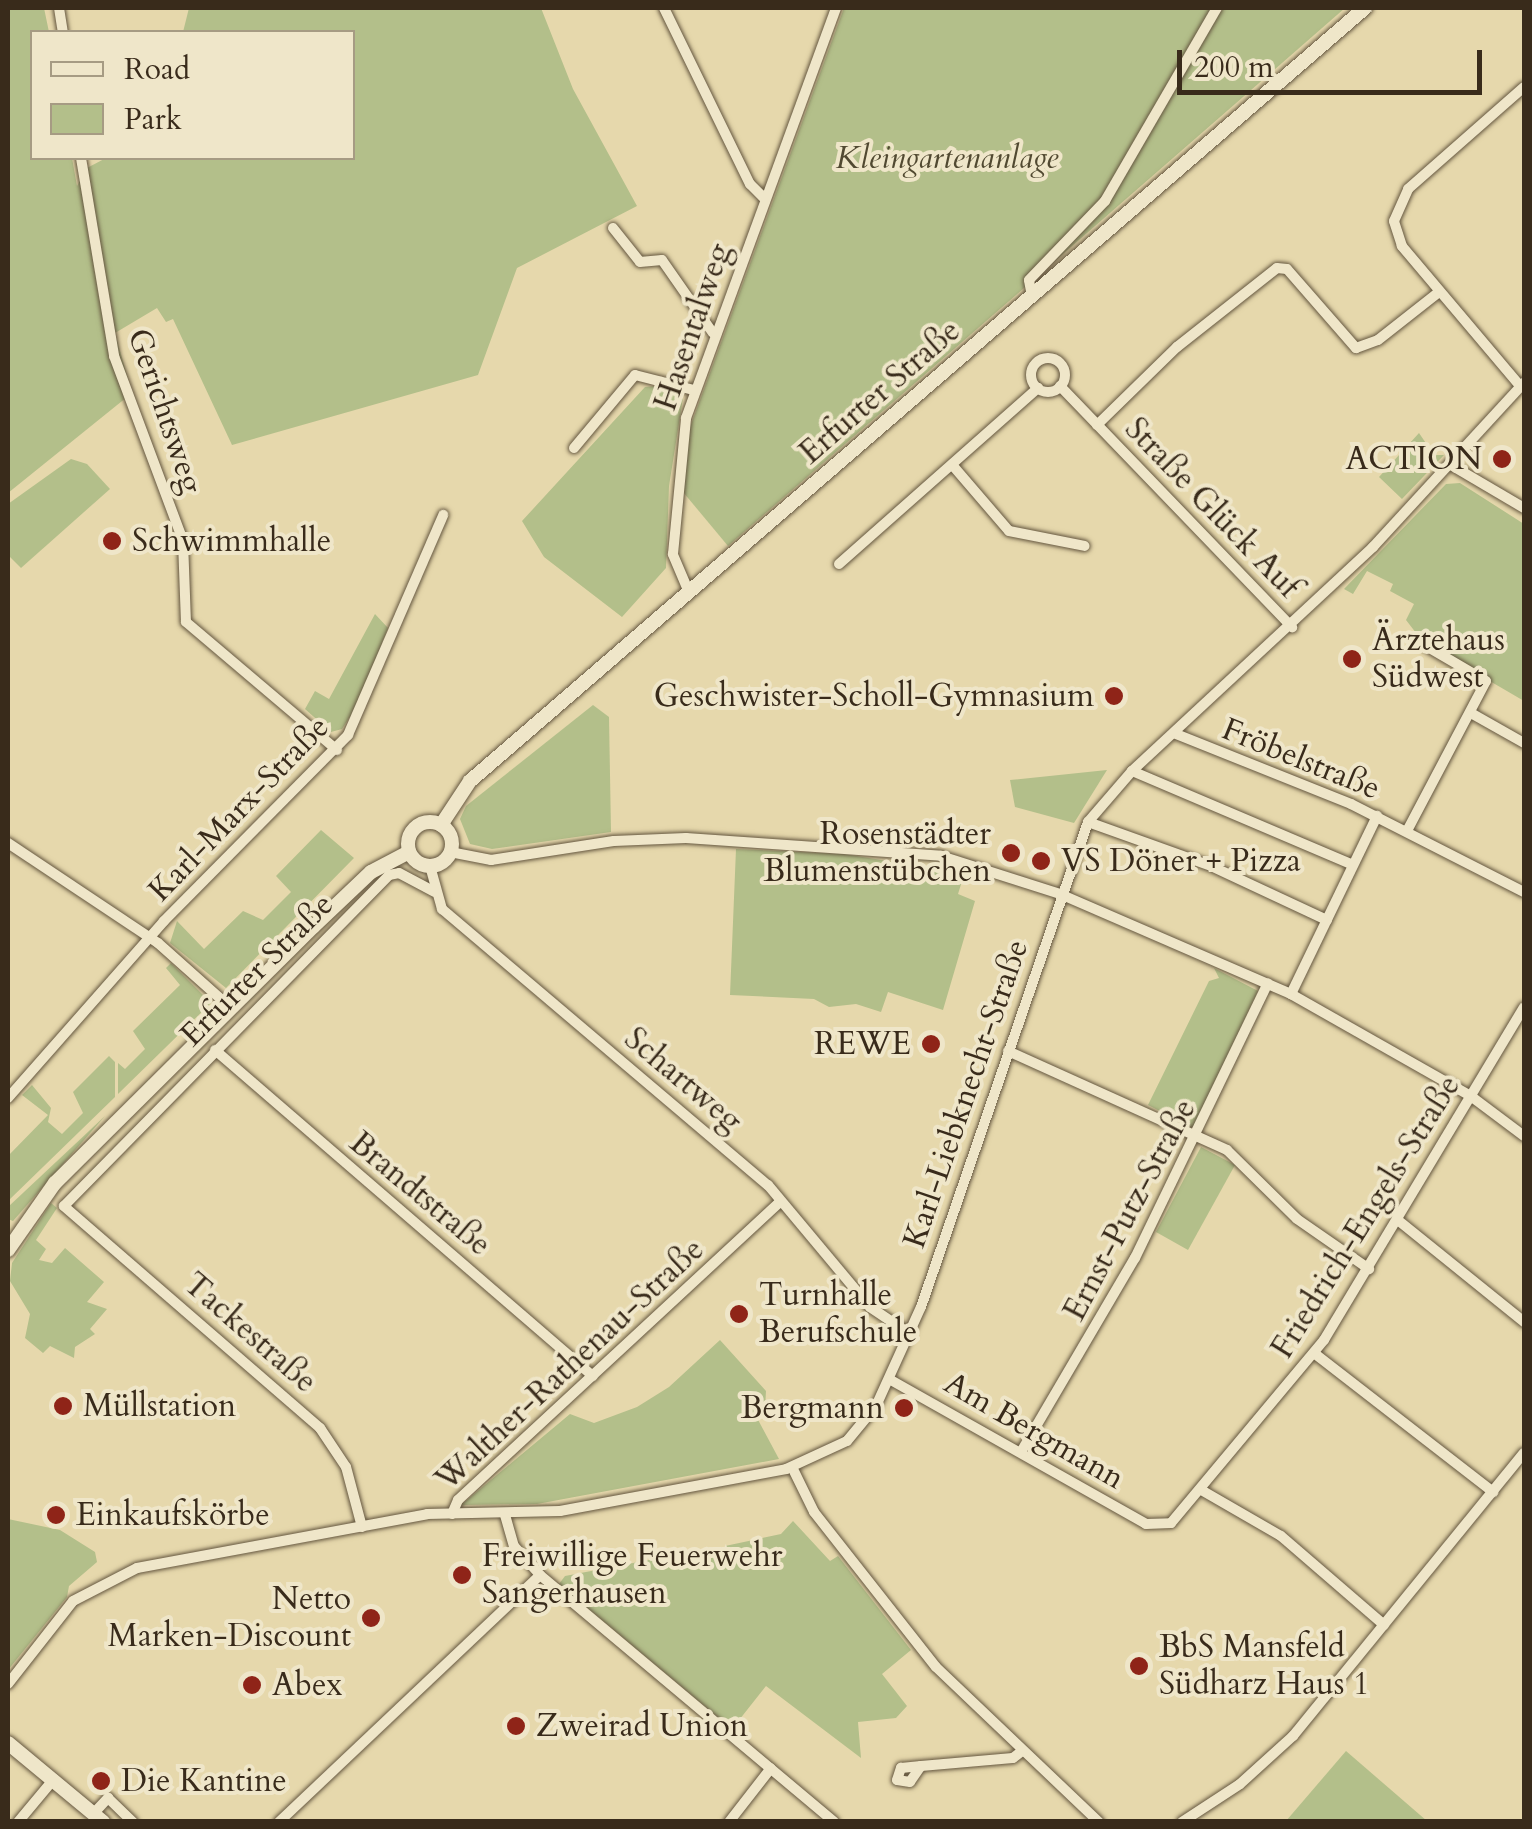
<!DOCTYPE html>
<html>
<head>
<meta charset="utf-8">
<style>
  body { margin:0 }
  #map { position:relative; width:1532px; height:1829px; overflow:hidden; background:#e6d8ac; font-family:Cardo,serif }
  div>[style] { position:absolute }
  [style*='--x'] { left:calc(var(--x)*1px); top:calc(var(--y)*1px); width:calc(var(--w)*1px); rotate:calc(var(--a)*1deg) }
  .green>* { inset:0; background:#b3bf8a }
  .roads { filter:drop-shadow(0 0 2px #64563f) drop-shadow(0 0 2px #64563f) }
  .minor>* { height:10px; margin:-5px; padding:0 5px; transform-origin:5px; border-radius:5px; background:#efe6c9 }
  .minor>.ring { margin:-5px; padding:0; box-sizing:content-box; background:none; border:10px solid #efe6c9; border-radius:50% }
  .secondary>* { height:14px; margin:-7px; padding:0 7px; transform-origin:7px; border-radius:7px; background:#efe6c9 }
  .secondary>.ring { margin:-7px; padding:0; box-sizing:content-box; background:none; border:14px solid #efe6c9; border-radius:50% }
  .dots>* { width:28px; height:28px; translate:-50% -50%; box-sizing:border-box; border:5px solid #efe6c9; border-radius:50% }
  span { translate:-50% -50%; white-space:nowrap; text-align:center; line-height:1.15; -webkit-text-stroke:8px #efe6c9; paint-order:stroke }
  .park-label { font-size:32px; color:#514931; font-style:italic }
  .street-label { font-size:32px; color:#392b1b }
  .poi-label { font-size:32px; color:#392b1b }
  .right { translate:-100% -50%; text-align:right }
  .left { translate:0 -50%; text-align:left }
  .frame { position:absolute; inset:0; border:10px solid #392b1b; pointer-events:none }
  .legend { position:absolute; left:30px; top:30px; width:325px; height:130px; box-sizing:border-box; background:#efe6c9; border:2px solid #a69b83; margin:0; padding:12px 18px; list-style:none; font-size:30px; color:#392b1b }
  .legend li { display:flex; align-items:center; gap:20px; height:50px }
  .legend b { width:50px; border:2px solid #a69b83 }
  .scale { position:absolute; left:1177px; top:50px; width:305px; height:45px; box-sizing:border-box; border:5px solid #392b1b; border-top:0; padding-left:12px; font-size:30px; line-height:35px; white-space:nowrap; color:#392b1b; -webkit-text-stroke:8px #efe6c9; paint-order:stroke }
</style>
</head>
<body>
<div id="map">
  <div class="green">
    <div style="clip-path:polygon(8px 8px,44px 8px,49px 32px,32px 32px,32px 158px,72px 158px,77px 186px,87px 168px,106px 158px,352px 158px,352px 32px,183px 32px,189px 8px,541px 8px,573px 89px,637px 206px,517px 268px,478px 375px,232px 445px,173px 319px,166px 322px,157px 308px,115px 333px,132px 393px,8px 493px)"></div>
    <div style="clip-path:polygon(844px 8px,1345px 8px,728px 546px,683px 492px,689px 430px)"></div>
    <div style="clip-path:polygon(665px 385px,683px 398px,669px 486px,666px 568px,622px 617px,544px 557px,522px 521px,645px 387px)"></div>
    <div style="clip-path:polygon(1419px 433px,1434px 455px,1444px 455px,1402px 499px,1379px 477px)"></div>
    <div style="clip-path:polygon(71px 459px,87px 464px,110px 489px,21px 568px,8px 555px,8px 504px)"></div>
    <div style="clip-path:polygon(1460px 483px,1524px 524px,1524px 701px,1423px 642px,1406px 620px,1414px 604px,1390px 591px,1393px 584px,1367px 571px,1353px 594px,1344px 589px,1446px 484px)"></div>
    <div style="clip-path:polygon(375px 614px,388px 628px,358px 704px,342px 729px,331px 732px,305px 709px,315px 691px,329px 699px)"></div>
    <div style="clip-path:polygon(593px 705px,609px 717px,611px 832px,492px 849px,470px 844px,460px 819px,466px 806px)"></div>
    <div style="clip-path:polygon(1107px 770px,1074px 823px,1015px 807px,1010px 780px)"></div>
    <div style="clip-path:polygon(321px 830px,354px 858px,226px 988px,170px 943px,177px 921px,204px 949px,243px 911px,263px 920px,291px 892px,276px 876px)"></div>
    <div style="clip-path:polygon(736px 849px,844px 854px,956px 872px,963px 878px,958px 894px,975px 901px,943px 1010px,888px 992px,881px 1012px,856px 1004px,829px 1007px,814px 999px,730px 995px)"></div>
    <div style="clip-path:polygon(171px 963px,211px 1003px,118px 1094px,118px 1063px,125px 1069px,145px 1049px,133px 1031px,180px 985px,166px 968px)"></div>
    <div style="clip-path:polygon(1214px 968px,1258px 991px,1193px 1128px,1148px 1105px,1209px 981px,1219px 978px)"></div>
    <div style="clip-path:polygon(109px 1056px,115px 1062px,115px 1097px,8px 1201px,8px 1156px,48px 1115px,22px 1095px,32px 1085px,51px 1108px,48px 1122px,62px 1134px,83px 1113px,73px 1092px)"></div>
    <div style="clip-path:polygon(105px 1116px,13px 1221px,8px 1219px,8px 1207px)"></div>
    <div style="clip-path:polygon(1201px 1147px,1235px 1165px,1188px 1250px,1156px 1232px)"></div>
    <div style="clip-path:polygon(51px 1203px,57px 1208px,36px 1240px,46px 1249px,39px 1260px,52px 1263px,65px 1248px,104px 1282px,87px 1302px,107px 1309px,90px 1329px,95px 1334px,75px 1347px,74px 1358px,50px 1346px,43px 1353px,25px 1338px,30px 1314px,10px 1281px,12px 1263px)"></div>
    <div style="clip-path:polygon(720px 1340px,766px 1391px,765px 1409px,756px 1416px,779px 1459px,537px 1504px,461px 1505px,570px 1414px,594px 1423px,637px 1407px,669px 1387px)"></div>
    <div style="clip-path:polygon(8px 1519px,60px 1530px,95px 1552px,97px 1562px,69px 1586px,67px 1597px,8px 1670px)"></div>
    <div style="clip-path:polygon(793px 1521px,830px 1561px,838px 1556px,911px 1650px,882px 1674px,907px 1706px,896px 1718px,858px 1722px,861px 1758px,766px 1686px,732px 1729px,559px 1584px,565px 1576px,701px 1550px,703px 1558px,726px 1554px,725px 1546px,781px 1534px)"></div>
    <div style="clip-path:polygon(1346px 1751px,1427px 1821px,1286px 1821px)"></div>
  </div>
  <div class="roads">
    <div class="minor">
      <div style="--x:59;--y:8;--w:24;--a:81"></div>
      <div style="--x:664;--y:8;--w:196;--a:64"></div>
      <div style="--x:750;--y:184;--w:20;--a:45"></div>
      <div style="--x:81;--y:158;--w:201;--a:80.5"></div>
      <div style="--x:114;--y:356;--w:197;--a:69.5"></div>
      <div style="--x:183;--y:541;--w:81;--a:87.9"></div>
      <div style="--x:186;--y:622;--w:198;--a:40.3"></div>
      <div style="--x:613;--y:228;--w:43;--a:51.5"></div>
      <div style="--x:640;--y:262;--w:22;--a:-5"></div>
      <div style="--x:662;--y:260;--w:89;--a:55.1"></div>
      <div style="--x:1032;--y:296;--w:16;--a:-101"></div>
      <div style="--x:1029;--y:280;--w:110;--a:-46.1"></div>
      <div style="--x:1105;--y:201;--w:223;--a:-59.9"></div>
      <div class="ring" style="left:1031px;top:358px;width:24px;height:24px"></div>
      <div style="--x:1060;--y:386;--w:335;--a:46.1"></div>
      <div style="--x:1521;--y:387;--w:185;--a:-130.2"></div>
      <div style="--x:1402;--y:246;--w:26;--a:-108"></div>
      <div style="--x:1394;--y:221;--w:35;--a:-66"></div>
      <div style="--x:1408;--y:189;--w:154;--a:-41.3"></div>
      <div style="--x:1097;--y:425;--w:112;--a:-44.3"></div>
      <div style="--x:1177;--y:347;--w:127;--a:-38.3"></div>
      <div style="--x:1277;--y:268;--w:10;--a:6"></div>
      <div style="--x:1287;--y:269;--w:105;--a:48.9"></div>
      <div style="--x:1356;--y:348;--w:23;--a:-20"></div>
      <div style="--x:1378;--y:340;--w:78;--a:-38.2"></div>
      <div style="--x:574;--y:448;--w:95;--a:-50.1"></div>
      <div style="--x:635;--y:375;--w:61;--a:14.3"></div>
      <div style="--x:1451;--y:465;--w:85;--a:30.5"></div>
      <div style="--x:954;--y:467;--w:84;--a:49.3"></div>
      <div style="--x:1009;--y:531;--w:77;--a:11.2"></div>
      <div style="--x:839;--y:564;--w:266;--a:-41.5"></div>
      <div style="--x:688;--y:590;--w:39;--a:-113"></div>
      <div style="--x:673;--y:554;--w:137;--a:-84.5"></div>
      <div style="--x:686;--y:418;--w:437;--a:-69.9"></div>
      <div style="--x:1471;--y:713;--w:61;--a:29.5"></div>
      <div style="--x:1176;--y:734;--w:188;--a:21.8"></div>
      <div style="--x:1351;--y:804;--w:194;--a:27"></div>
      <div style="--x:1132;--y:771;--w:240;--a:23"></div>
      <div style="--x:1088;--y:822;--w:131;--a:19.7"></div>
      <div style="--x:1211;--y:866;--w:128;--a:25"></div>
      <div style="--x:1408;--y:829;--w:167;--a:-62.2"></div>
      <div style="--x:1486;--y:681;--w:75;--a:-149.7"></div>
      <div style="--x:8;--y:843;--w:180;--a:33.7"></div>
      <div style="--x:158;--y:943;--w:98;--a:41.7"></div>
      <div style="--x:450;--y:852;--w:42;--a:11"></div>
      <div style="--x:491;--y:860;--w:124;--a:-8.8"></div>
      <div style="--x:614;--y:841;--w:72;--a:-2.4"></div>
      <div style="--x:686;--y:838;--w:256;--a:4"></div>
      <div style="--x:941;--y:856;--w:125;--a:17.7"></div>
      <div style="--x:1060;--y:894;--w:252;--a:23.4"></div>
      <div style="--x:1291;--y:994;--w:208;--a:29.6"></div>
      <div style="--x:1472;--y:1097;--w:65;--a:36.9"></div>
      <div style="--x:430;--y:866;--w:45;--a:74.4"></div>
      <div style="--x:442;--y:909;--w:427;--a:40.3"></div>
      <div style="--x:768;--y:1185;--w:159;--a:50.1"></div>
      <div style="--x:870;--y:1307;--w:48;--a:34"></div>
      <div style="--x:1291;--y:994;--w:198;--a:-64.2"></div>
      <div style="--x:215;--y:1050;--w:499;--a:40.8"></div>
      <div style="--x:1008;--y:1051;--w:240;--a:24.3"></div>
      <div style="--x:1227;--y:1150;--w:98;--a:44.6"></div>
      <div style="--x:1297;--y:1219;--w:88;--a:34.8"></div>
      <div style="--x:8;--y:1098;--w:236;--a:-48.6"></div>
      <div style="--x:164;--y:921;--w:262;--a:-45.3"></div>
      <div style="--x:348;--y:735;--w:240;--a:-66.6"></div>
      <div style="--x:1399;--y:1221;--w:161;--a:38.9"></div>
      <div style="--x:1314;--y:1353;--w:227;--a:37.8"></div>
      <div style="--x:889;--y:1379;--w:295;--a:29.4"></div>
      <div style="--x:1146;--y:1524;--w:25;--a:-2"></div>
      <div style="--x:1171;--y:1523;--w:239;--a:-50.1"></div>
      <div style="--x:1324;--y:1340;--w:388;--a:-59"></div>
      <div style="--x:1021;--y:1452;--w:225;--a:-59.6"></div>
      <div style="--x:1135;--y:1258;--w:305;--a:-64.2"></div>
      <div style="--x:792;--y:1467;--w:50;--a:63.9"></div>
      <div style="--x:814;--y:1512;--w:197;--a:51.8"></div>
      <div style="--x:936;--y:1667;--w:225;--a:43.6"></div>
      <div style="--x:1203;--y:1491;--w:90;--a:30"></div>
      <div style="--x:1281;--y:1536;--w:136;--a:40.8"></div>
      <div style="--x:452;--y:1514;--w:15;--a:-67"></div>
      <div style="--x:458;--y:1500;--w:439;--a:-42.8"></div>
      <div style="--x:505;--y:1515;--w:32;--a:74"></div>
      <div style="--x:514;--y:1546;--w:39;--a:48"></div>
      <div style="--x:540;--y:1575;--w:384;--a:40"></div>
      <div style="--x:362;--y:1527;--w:62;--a:-104.9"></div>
      <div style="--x:346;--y:1467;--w:47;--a:-123.7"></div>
      <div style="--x:320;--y:1428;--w:339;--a:-139.1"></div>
      <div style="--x:64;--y:1206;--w:464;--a:-45.5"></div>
      <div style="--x:389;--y:875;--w:10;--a:-11"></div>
      <div style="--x:399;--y:873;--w:40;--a:28"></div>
      <div style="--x:8;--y:1684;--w:105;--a:-51.9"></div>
      <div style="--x:73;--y:1601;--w:72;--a:-27.3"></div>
      <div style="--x:137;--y:1568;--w:295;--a:-10.5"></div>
      <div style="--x:427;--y:1514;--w:133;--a:-1.3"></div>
      <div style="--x:560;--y:1511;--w:230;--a:-10.5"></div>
      <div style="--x:786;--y:1469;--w:67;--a:-24.7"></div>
      <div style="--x:847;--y:1441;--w:45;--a:-50.4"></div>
      <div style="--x:876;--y:1406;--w:109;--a:-65.6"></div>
      <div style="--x:921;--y:1307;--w:513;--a:-71"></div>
      <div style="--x:1088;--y:822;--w:67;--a:-49.2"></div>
      <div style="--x:1132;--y:771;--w:329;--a:-42.9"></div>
      <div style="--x:1373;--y:547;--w:223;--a:-47.4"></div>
      <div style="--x:921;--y:1766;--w:19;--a:125"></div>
      <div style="--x:910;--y:1782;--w:13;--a:-171"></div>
      <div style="--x:897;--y:1780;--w:13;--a:-72"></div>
      <div style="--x:901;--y:1768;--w:20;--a:-6"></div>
      <div style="--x:921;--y:1766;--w:92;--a:-5"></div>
      <div style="--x:1013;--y:1758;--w:11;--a:-38"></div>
      <div style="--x:94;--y:1813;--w:21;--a:-47"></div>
      <div style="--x:108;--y:1798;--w:35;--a:44"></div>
      <div style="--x:18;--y:1822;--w:56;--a:-50.1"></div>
      <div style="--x:279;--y:1822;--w:359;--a:-43.4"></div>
      <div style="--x:729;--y:1822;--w:68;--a:-52.1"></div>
      <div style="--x:1182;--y:1822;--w:69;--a:-33.2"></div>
      <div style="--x:1240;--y:1784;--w:72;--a:-42.2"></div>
      <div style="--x:1293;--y:1736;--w:365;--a:-50.8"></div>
    </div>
    <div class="secondary">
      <div class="ring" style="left:408px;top:822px;width:30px;height:30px"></div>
      <div style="--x:441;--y:825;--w:53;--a:-56.6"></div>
      <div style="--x:470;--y:781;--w:1183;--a:-40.82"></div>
      <div style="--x:8;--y:1250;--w:82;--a:-55"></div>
      <div style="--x:55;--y:1183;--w:363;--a:-44.8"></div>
      <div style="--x:313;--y:927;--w:80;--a:-43.5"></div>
      <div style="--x:371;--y:872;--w:43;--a:-27.8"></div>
      <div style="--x:8;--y:1743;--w:124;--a:39.7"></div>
    </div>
  </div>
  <div class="dots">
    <div style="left:1502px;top:459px;background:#8f2418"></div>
    <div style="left:112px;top:541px;background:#8f2418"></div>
    <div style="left:1352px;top:659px;background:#8f2418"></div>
    <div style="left:1114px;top:696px;background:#8f2418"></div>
    <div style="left:1011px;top:853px;background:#8f2418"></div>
    <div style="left:1041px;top:861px;background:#8f2418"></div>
    <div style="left:931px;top:1044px;background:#8f2418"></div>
    <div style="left:739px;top:1314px;background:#8f2418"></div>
    <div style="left:63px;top:1406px;background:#8f2418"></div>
    <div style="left:904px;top:1408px;background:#8f2418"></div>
    <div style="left:56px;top:1515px;background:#8f2418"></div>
    <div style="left:462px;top:1575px;background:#8f2418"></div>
    <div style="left:371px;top:1618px;background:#8f2418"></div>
    <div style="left:1139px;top:1666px;background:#8f2418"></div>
    <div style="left:252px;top:1685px;background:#8f2418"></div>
    <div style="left:516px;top:1726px;background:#8f2418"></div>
    <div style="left:101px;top:1781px;background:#8f2418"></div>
  </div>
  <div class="park-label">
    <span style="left:947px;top:158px">Kleingartenanlage</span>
  </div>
  <div class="street-label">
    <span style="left:693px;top:327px;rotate:-71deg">Hasentalweg</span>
    <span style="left:880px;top:392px;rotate:-41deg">Erfurter Straße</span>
    <span style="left:165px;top:411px;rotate:71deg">Gerichtsweg</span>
    <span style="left:1212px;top:508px;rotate:46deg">Straße Glück Auf</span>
    <span style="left:1301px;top:759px;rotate:22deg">Fröbelstraße</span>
    <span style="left:239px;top:809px;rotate:-46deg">Karl-Marx-Straße</span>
    <span style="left:257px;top:970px;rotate:-45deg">Erfurter Straße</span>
    <span style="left:683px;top:1080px;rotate:40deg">Schartweg</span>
    <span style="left:966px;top:1094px;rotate:-71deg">Karl-Liebknecht-Straße</span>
    <span style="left:420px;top:1194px;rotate:40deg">Brandtstraße</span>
    <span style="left:1130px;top:1210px;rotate:-62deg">Ernst-Putz-Straße</span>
    <span style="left:1366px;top:1217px;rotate:-58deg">Friedrich-Engels-Straße</span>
    <span style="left:250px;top:1333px;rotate:41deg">Tackestraße</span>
    <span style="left:570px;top:1365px;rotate:-43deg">Walther-Rathenau-Straße</span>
    <span style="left:1034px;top:1431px;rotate:30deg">Am Bergmann</span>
  </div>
  <div class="poi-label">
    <span class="right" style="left:1482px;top:459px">ACTION</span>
    <span class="left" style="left:132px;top:541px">Schwimmhalle</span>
    <span class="left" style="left:1372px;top:659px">Ärztehaus<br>Südwest</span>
    <span class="right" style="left:1094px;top:696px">Geschwister-Scholl-Gymnasium</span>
    <span class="right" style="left:991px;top:853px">Rosenstädter<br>Blumenstübchen</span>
    <span class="left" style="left:1061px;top:861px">VS Döner + Pizza</span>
    <span class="right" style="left:911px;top:1044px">REWE</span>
    <span class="left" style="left:759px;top:1314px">Turnhalle<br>Berufschule</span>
    <span class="left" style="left:83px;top:1406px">Müllstation</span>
    <span class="right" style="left:884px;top:1408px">Bergmann</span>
    <span class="left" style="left:76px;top:1515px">Einkaufskörbe</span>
    <span class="left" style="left:482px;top:1575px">Freiwillige Feuerwehr<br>Sangerhausen</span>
    <span class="right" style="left:351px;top:1618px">Netto<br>Marken-Discount</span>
    <span class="left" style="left:1159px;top:1666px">BbS Mansfeld<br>Südharz Haus 1</span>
    <span class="left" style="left:272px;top:1685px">Abex</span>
    <span class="left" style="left:536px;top:1726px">Zweirad Union</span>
    <span class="left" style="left:121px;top:1781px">Die Kantine</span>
  </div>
  <div class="frame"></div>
  <ul class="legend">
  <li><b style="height:12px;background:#efe6c9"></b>Road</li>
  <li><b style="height:28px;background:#b3bf8a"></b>Park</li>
  </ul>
  <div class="scale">200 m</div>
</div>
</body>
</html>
